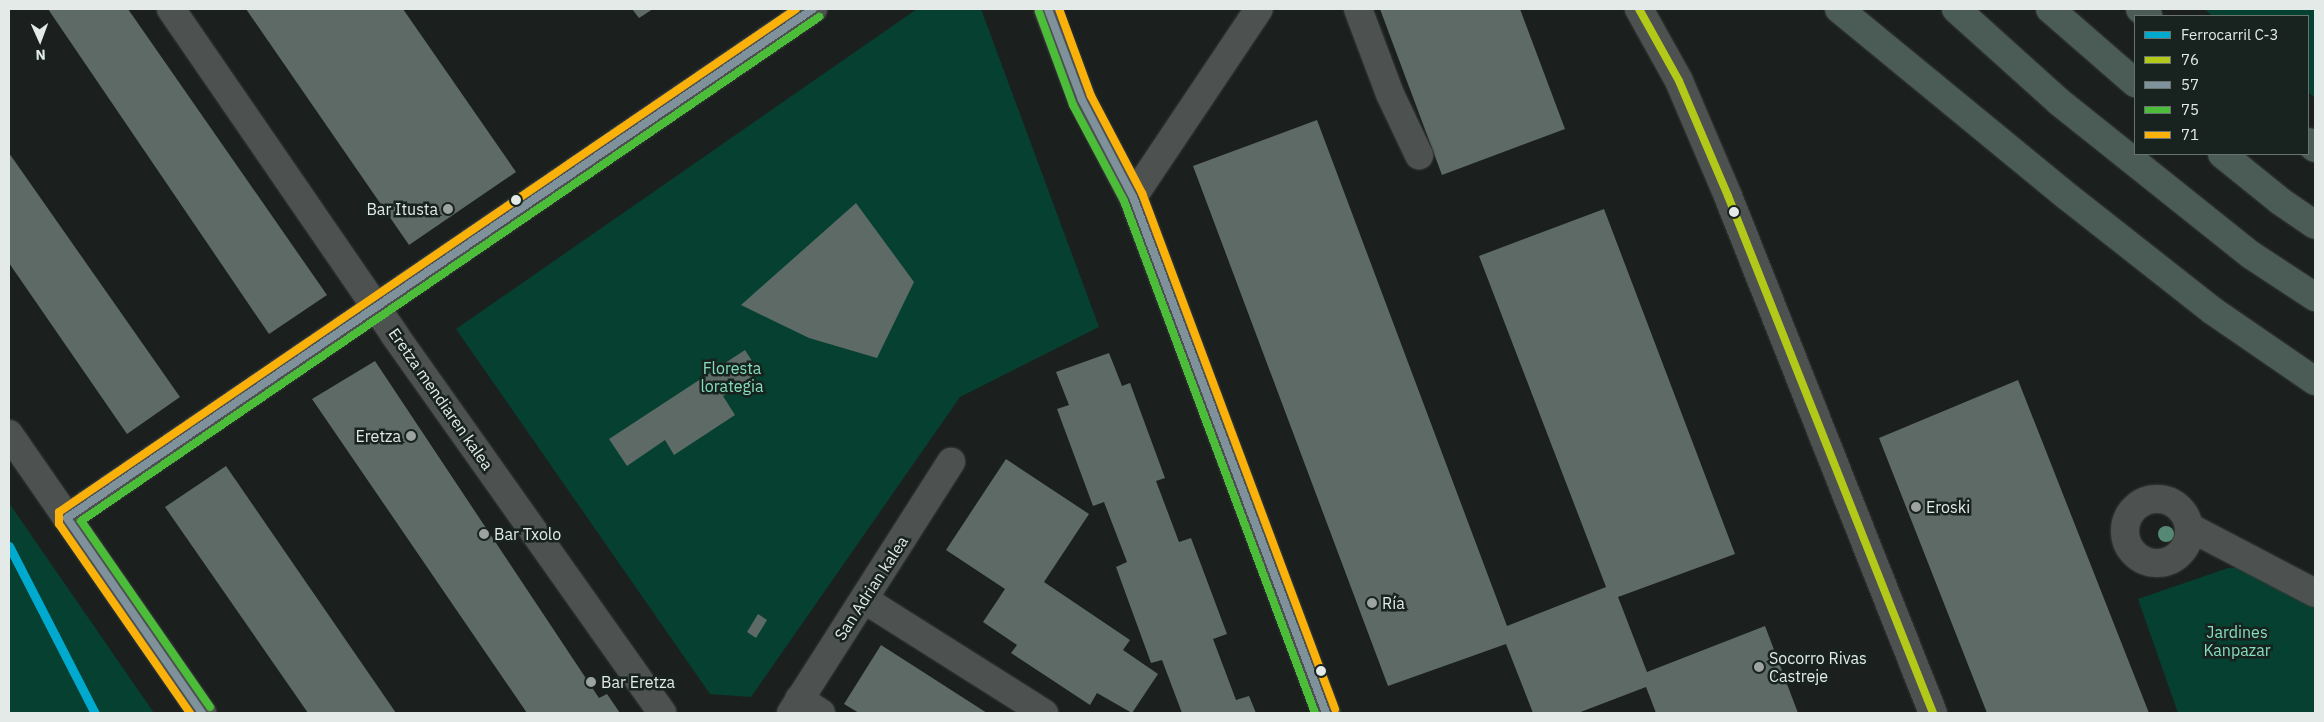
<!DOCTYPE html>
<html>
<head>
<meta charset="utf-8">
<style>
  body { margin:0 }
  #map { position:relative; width:2324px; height:722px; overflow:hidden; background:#1b201e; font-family:"IBM Plex Sans",sans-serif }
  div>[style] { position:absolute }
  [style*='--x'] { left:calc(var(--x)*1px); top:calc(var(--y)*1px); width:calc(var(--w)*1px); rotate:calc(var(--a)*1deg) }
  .green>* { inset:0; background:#054030 }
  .building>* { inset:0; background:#5d6a65 }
  .roads { filter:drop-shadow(0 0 1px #363a38) drop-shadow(0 0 1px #363a38) }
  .minor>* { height:28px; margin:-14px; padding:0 14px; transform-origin:14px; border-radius:14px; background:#4d514f }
  .minor>.ring { margin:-14px; padding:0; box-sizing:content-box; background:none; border:28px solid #4d514f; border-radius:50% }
  .tertiary>* { height:28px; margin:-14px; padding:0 14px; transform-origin:14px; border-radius:14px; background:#4d514f }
  .motorway>* { height:28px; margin:-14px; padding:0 14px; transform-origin:14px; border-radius:14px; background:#4b5b55 }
  .bus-1>* { height:8px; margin:-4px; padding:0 4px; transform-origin:4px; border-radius:4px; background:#b3c919 }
  .bus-2>* { height:8px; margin:-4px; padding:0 4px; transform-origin:4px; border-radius:4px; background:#7f929b }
  .bus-3>* { height:8px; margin:-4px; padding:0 4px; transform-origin:4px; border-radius:4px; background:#4cbd38 }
  .bus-4>* { height:8px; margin:-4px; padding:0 4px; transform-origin:4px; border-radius:4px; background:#fab20a }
  .rail-1>* { height:9px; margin:-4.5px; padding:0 4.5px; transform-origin:4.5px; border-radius:4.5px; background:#00a9ce }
  .trees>* { width:16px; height:16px; margin:-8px; border-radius:50%; background:#558976 }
  .dots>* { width:14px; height:14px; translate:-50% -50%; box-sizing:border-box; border:2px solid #18231f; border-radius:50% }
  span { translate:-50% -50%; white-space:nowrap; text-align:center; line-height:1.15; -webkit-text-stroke:5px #18231f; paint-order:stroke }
  .poi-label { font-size:16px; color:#e3eae7 }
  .right { translate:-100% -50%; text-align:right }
  .left { translate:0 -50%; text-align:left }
  .park-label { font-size:16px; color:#85dfbe }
  .street-label { font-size:16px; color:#e3eae7 }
  .frame { position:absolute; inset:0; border:10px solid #e3eae7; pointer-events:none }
  .legend { position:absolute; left:2134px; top:15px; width:175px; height:140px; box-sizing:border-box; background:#18231f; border:1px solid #69736f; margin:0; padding:6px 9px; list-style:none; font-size:15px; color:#e3eae7 }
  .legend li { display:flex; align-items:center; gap:10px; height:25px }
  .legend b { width:25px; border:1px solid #69736f }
  .north { position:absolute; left:15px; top:15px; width:50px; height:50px; -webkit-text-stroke:4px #18231f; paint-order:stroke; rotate:178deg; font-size:14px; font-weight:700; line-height:20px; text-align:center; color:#e3eae7 }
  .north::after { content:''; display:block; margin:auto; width:18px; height:22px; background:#e3eae7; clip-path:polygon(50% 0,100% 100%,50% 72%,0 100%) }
</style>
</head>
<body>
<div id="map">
  <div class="green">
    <div style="clip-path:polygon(917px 9px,981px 9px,1099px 327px,960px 397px,751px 697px,710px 694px,456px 329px)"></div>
    <div style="clip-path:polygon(2204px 9px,2315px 9px,2315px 98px,2308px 92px,2308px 16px,2213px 16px)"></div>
    <div style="clip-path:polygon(9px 503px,154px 713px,9px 713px)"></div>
    <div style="clip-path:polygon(2251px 567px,2315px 604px,2315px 708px,2313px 713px,2178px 713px,2138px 599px,2228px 568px)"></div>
  </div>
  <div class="building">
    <div style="clip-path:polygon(48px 9px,128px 9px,327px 295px,269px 334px)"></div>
    <div style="clip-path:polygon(246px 9px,403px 9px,516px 172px,409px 245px)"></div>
    <div style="clip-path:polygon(632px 9px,653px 9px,639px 18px)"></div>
    <div style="clip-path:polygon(1380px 9px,1520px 9px,1565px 129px,1442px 175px)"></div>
    <div style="clip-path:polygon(1317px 120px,1507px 626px,1606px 587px,1479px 256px,1604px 209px,1735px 554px,1618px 597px,1647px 672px,1765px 626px,1798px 713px,1656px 713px,1646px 687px,1578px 713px,1533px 713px,1506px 644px,1388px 686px,1193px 166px)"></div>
    <div style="clip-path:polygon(9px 153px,180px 397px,127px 434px,9px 263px)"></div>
    <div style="clip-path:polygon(856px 203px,914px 282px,877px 358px,809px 338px,741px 305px)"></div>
    <div style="clip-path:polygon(745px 350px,759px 372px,723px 396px,735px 415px,674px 455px,665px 440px,627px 466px,609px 439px)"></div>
    <div style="clip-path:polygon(1109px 353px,1122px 386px,1130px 383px,1165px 478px,1156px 481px,1179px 542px,1191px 538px,1227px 634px,1213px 639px,1236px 700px,1249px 696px,1256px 713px,1182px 713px,1162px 660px,1151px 663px,1116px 567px,1127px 562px,1104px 502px,1093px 506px,1057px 409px,1069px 405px,1056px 372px)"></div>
    <div style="clip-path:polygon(375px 361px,599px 698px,607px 694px,620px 713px,527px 713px,312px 399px)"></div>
    <div style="clip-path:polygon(2018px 380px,2149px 713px,1987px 713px,1879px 438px)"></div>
    <div style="clip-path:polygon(1006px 459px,1089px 514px,1044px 582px,1130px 640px,1123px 650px,1158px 674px,1132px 713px,1097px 693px,1090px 705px,1011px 653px,1017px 645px,983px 622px,1005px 589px,946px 550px)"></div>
    <div style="clip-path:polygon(226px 466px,396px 713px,308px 713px,165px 507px)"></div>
    <div style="clip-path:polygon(758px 614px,767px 620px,756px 638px,747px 632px)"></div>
    <div style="clip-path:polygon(881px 645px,987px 713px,859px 713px,844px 704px)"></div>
  </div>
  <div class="roads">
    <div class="minor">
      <div style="--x:171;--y:9;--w:394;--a:55.5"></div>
      <div style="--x:394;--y:334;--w:464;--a:54.7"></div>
      <div style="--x:1048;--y:9;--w:97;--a:69.5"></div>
      <div style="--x:1082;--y:100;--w:110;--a:62.3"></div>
      <div style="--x:1133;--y:197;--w:551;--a:69.49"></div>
      <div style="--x:1358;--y:9;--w:91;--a:69.4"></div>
      <div style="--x:1390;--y:94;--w:68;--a:64.6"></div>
      <div style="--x:1133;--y:197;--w:226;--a:-56.2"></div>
      <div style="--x:9;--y:434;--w:339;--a:55.3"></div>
      <div class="ring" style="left:2125px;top:499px;width:36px;height:36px"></div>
      <div style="--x:67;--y:518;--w:903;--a:-34.31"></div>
      <div style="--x:2189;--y:527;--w:142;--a:27.6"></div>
      <div style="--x:865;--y:600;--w:212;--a:32.3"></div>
      <div style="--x:799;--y:699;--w:26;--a:32"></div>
      <div style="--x:791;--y:713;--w:298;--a:-57.5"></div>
    </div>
    <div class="tertiary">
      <div style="--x:1639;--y:9;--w:82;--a:60.9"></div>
      <div style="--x:1679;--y:81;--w:125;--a:66.9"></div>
      <div style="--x:1728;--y:196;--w:556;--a:68.37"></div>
    </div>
    <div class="motorway">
      <div style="--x:1839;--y:9;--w:296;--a:39.4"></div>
      <div style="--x:2068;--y:197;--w:184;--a:38.2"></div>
      <div style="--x:2213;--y:311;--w:124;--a:34.5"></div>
      <div style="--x:1956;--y:9;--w:137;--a:42"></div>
      <div style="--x:2058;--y:101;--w:247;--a:38.6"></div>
      <div style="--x:2251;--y:255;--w:77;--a:33.3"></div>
      <div style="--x:2050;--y:9;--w:113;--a:41"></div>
      <div style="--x:2140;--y:9;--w:11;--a:41"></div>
      <div style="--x:2308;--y:142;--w:9;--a:41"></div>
      <div style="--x:2222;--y:154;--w:75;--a:39"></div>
      <div style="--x:2280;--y:201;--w:42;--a:34.4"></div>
    </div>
  </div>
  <div class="bus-1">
    <div style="--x:1639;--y:9;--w:82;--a:60.9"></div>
    <div style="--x:1679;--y:81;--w:125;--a:66.9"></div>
    <div style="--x:1728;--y:196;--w:556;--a:68.37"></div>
  </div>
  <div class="bus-2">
    <div style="--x:1048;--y:9;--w:97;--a:69.5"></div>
    <div style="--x:1082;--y:100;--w:110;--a:62.3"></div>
    <div style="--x:1133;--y:197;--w:551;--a:69.49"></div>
    <div style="--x:202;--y:713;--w:237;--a:-124.7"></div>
    <div style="--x:67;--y:518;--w:903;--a:-34.31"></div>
  </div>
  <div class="bus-3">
    <div style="--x:1039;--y:12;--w:99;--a:69.9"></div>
    <div style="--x:1073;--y:105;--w:109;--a:62"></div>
    <div style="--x:1124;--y:201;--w:546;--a:69.54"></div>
    <div style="--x:210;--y:707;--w:226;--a:-124.7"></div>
    <div style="--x:81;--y:521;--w:894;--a:-34.33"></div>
  </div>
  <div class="bus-4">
    <div style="--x:1059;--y:9;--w:93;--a:69.8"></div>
    <div style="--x:1091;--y:96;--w:110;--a:62.3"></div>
    <div style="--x:1142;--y:193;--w:551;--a:69.49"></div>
    <div style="--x:190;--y:713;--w:230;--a:-124.7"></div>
    <div style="--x:59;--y:524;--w:12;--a:-90"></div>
    <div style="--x:59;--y:512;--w:892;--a:-34.31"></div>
  </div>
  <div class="rail-1">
    <div style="--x:9;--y:546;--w:188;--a:62.8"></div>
  </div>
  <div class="trees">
    <div style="left:2166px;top:534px"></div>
  </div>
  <div class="dots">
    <div style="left:516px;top:200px;background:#e3eae7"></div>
    <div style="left:448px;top:209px;background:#9da3a1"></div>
    <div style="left:1734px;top:212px;background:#e3eae7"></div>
    <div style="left:411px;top:436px;background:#9da3a1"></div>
    <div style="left:1916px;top:507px;background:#9da3a1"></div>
    <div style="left:484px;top:534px;background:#9da3a1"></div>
    <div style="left:1372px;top:603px;background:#9da3a1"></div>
    <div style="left:1759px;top:667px;background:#9da3a1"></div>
    <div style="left:1321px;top:671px;background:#e3eae7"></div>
    <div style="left:591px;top:682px;background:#9da3a1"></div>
  </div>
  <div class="poi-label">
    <span class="right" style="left:438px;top:209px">Bar Itusta</span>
    <span class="right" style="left:401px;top:436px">Eretza</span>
    <span class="left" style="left:1926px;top:507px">Eroski</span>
    <span class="left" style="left:494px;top:534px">Bar Txolo</span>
    <span class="left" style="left:1382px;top:603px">Ría</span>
    <span class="left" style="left:1769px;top:667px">Socorro Rivas<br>Castreje</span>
    <span class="left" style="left:601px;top:682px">Bar Eretza</span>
  </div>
  <div class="park-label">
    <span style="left:732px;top:377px">Floresta<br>lorategia</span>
    <span style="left:2237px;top:641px">Jardines<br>Kanpazar</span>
  </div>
  <div class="street-label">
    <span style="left:441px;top:399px;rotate:55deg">Eretza mendiaren kalea</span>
    <span style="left:871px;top:588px;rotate:-57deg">San Adrian kalea</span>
  </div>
  <div class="frame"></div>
  <ul class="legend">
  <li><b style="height:6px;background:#00a9ce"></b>Ferrocarril C-3</li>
  <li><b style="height:6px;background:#b3c919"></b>76</li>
  <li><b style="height:6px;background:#7f929b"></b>57</li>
  <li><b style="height:6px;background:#4cbd38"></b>75</li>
  <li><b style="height:6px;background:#fab20a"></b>71</li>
  </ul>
  <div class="north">N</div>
</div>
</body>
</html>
